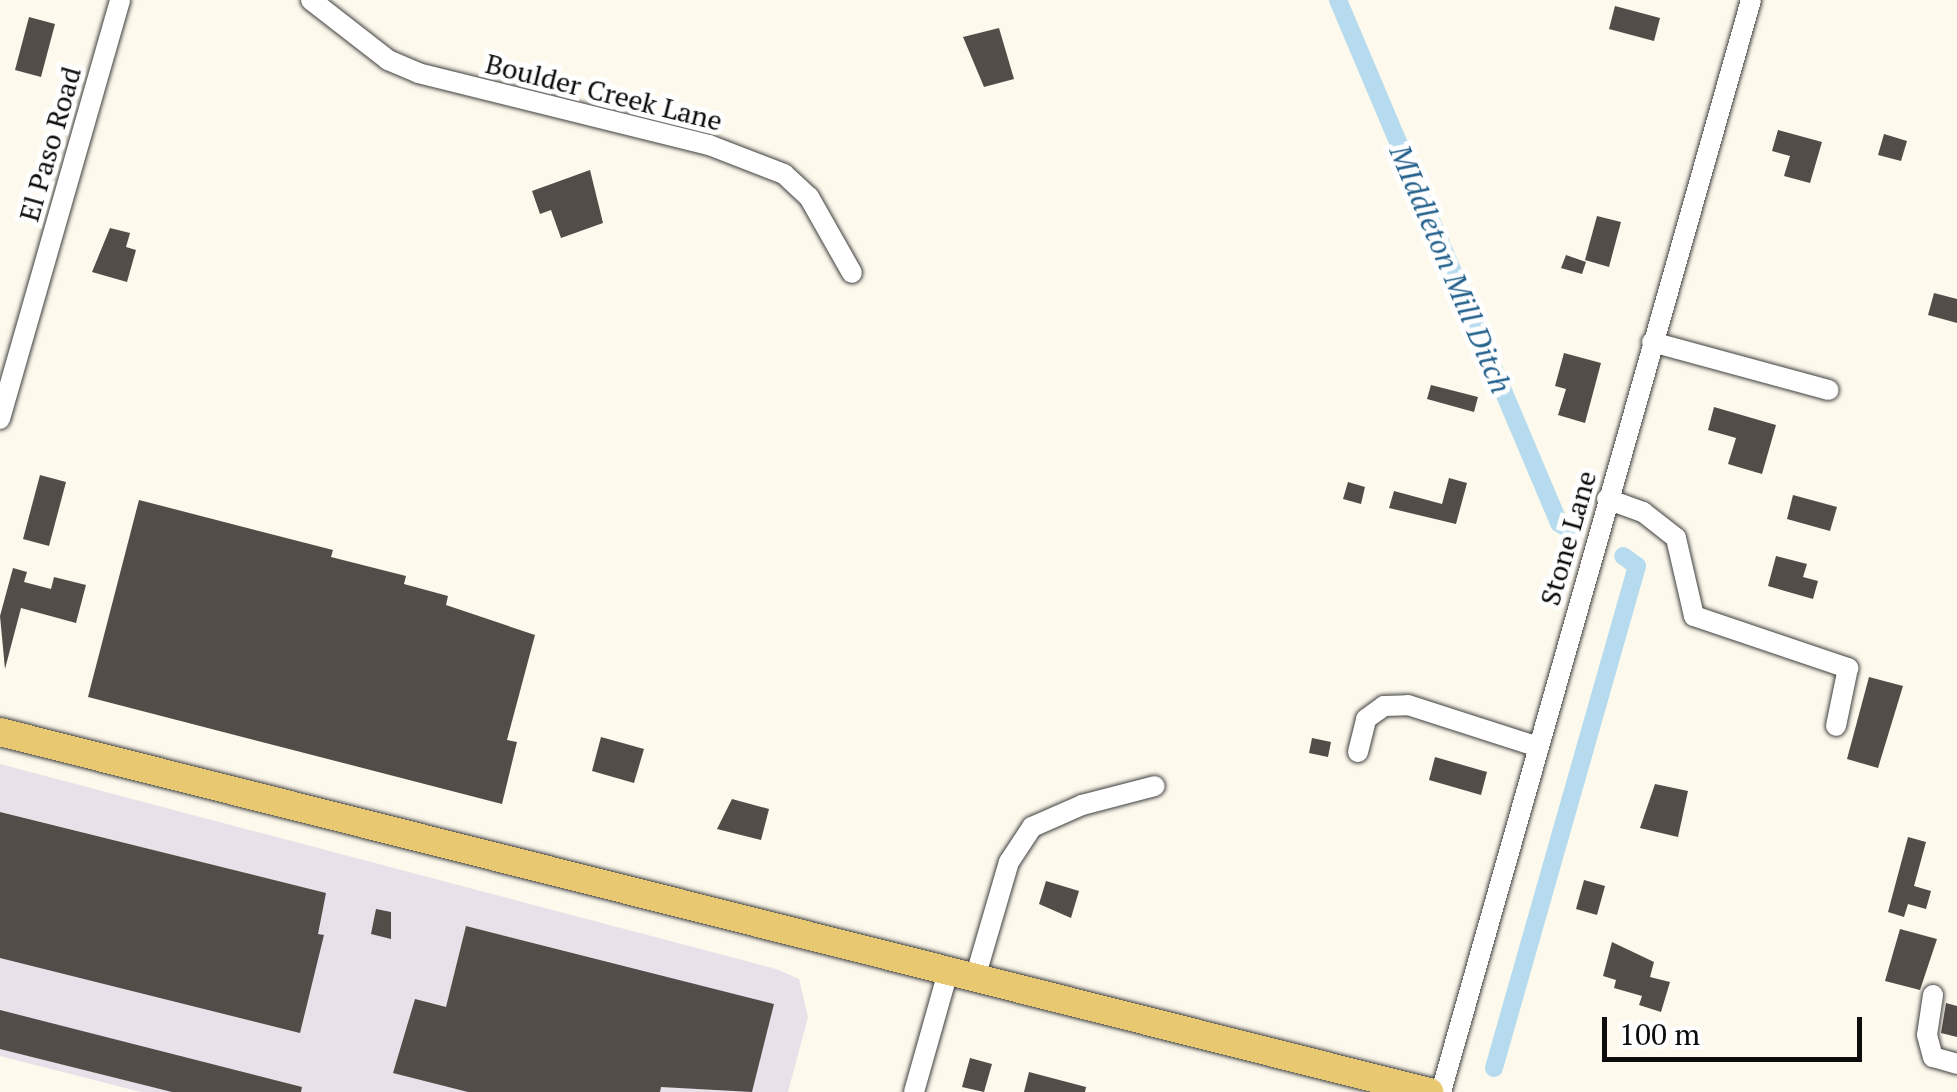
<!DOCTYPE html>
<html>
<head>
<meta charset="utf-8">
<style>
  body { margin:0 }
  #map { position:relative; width:1957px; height:1092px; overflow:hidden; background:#fdf9ec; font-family:"PT Serif",serif }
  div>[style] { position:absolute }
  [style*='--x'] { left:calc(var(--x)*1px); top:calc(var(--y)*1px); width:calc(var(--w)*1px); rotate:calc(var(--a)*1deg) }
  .industrial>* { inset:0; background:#e8e1e9 }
  .canal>* { height:18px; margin:-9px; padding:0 9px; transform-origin:9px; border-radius:9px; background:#b7dbee }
  .building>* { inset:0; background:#534d49 }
  .roads { filter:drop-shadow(0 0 2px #3f3f3f) drop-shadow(0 0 2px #3f3f3f) }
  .minor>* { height:20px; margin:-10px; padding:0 10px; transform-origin:10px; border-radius:10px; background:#fff }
  .major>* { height:28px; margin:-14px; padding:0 14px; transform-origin:14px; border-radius:14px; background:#e8c871 }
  span { translate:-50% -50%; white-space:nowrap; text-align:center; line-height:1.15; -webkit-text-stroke:10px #fff; paint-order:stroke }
  .street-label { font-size:28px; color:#0c0c0c }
  .water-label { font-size:30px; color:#25628d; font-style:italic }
  .scale { position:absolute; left:1602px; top:1017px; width:260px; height:45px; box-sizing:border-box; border:5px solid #0c0c0c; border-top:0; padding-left:12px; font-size:30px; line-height:35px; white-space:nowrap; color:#0c0c0c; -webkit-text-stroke:8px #fff; paint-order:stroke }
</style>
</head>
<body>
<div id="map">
  <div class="industrial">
    <div style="clip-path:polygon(0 764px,776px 969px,799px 979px,808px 1017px,788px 1092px,141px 1092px,0 1056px)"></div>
  </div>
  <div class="canal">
    <div style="--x:1338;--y:0;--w:568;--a:67.09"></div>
    <div style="--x:1559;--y:523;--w:15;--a:32"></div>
    <div style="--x:1494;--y:1068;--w:522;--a:-74.1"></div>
    <div style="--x:1637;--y:566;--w:17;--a:-144"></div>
  </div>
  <div class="building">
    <div style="clip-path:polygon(1615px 6px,1660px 18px,1654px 41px,1609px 29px)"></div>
    <div style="clip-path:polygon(29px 17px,55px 24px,41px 77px,15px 70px)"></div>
    <div style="clip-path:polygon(999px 28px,1014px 79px,984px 87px,963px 37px)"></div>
    <div style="clip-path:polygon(1778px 130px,1822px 142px,1810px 183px,1784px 176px,1790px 156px,1772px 151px)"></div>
    <div style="clip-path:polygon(1884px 134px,1907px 141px,1901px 161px,1878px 155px)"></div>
    <div style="clip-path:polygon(590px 170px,603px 223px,561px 238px,551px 210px,540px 214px,532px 191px)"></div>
    <div style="clip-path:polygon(1597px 216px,1621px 222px,1609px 267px,1585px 260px)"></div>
    <div style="clip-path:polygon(110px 228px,130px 233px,126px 247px,136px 250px,127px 282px,92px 272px)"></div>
    <div style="clip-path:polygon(1566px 255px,1586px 262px,1582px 274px,1561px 268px)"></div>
    <div style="clip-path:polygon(1934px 293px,1957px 299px,1957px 323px,1928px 315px)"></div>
    <div style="clip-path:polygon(1564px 353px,1601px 363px,1585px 423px,1558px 415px,1566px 389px,1555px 386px)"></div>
    <div style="clip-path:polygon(1431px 385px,1478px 397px,1474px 412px,1427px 399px)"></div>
    <div style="clip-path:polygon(1714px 407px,1776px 425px,1762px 474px,1728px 464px,1736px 438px,1708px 430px)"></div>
    <div style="clip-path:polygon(40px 475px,66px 482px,49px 546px,23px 539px)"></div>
    <div style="clip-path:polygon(1449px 478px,1467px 483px,1456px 524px,1389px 508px,1394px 491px,1442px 504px)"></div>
    <div style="clip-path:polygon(1348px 482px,1365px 487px,1361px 504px,1343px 499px)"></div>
    <div style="clip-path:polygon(1793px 495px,1837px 507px,1830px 531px,1787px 519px)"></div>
    <div style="clip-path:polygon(139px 500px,333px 550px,331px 557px,406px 576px,404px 584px,448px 596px,446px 605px,535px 635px,507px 740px,517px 742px,502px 804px,88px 697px)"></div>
    <div style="clip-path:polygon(1776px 556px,1807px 564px,1803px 577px,1818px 581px,1813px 599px,1768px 586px)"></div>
    <div style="clip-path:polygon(13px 568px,27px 572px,24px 582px,51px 589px,54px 577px,86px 585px,76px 623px,21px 608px,5px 669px,0 616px)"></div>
    <div style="clip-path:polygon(1869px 677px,1903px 686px,1878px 768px,1847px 759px)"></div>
    <div style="clip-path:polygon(601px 737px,644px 749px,634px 783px,592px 771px)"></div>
    <div style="clip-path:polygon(1312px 738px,1331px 742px,1328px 757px,1309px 753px)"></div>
    <div style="clip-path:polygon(1435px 757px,1487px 772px,1481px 795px,1429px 780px)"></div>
    <div style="clip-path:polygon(1655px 784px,1688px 791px,1678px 837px,1640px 828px)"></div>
    <div style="clip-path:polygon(732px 799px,769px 809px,761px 840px,717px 829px)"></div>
    <div style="clip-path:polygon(0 812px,326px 893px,318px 934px,324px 935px,300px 1033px,0 958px)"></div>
    <div style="clip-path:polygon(1908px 837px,1926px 842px,1914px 886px,1931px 891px,1926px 909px,1908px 904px,1904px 917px,1888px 912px)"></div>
    <div style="clip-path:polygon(1584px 880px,1605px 886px,1597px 915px,1576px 909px)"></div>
    <div style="clip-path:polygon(1046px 881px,1079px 891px,1071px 918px,1039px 904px)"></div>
    <div style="clip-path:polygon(376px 909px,391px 912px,391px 939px,371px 934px)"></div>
    <div style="clip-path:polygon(466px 926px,774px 1004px,752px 1092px,661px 1087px,660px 1092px,468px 1092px,393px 1073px,415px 999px,446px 1007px)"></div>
    <div style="clip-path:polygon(1900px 929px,1937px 939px,1920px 990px,1885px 981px)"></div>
    <div style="clip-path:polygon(1612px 942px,1654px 962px,1650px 977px,1670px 982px,1661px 1012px,1639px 1005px,1642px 996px,1614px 988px,1616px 980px,1603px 976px)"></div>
    <div style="clip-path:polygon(1946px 1003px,1957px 1006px,1957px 1037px,1941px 1033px)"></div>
    <div style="clip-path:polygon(0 1010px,302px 1087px,301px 1092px,172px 1092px,0 1049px)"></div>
    <div style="clip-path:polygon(970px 1058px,992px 1064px,984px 1092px,962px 1087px)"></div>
    <div style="clip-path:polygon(1029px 1072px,1086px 1087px,1085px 1092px,1024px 1092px)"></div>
  </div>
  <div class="roads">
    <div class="minor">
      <div style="--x:311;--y:0;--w:98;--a:37.9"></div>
      <div style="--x:388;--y:60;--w:33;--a:23"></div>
      <div style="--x:418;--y:73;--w:300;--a:13.9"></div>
      <div style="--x:709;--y:145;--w:80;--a:21.1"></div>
      <div style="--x:784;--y:174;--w:34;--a:43"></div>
      <div style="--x:809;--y:197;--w:87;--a:60.5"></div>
      <div style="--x:1652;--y:342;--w:183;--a:15.2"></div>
      <div style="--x:0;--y:419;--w:436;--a:-74"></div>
      <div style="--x:1607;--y:499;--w:38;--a:20"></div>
      <div style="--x:1643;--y:512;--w:42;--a:38.2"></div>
      <div style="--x:1676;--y:538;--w:80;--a:77"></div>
      <div style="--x:1694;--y:616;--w:163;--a:18.7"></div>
      <div style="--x:1848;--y:668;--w:59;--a:101.7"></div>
      <div style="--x:1358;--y:752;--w:34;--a:-76"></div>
      <div style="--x:1366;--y:719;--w:22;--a:-36"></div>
      <div style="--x:1384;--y:706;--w:24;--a:-2"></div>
      <div style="--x:1408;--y:705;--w:137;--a:17.9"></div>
      <div style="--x:975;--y:978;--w:121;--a:-73.7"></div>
      <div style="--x:1009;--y:862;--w:42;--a:-56.7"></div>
      <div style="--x:1032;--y:827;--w:55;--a:-23.7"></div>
      <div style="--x:1082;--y:805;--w:75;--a:-14.6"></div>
      <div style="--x:1933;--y:995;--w:40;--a:98.5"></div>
      <div style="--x:1927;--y:1035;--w:23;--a:75"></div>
      <div style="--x:1933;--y:1057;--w:25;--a:16"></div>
      <div style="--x:914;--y:1092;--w:125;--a:-74.2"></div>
      <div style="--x:1441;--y:1092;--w:1135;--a:-74.15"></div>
    </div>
    <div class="major">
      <div style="--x:0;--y:732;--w:1474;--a:14.14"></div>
    </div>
  </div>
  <div class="street-label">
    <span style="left:604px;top:92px;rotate:14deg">Boulder Creek Lane</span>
    <span style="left:50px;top:144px;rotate:-74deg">El Paso Road</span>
    <span style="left:1568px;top:538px;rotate:-74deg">Stone Lane</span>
  </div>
  <div class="water-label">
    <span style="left:1451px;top:269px;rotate:67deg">MIddleton Mill Ditch</span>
  </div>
  <div class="scale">100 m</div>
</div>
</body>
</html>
